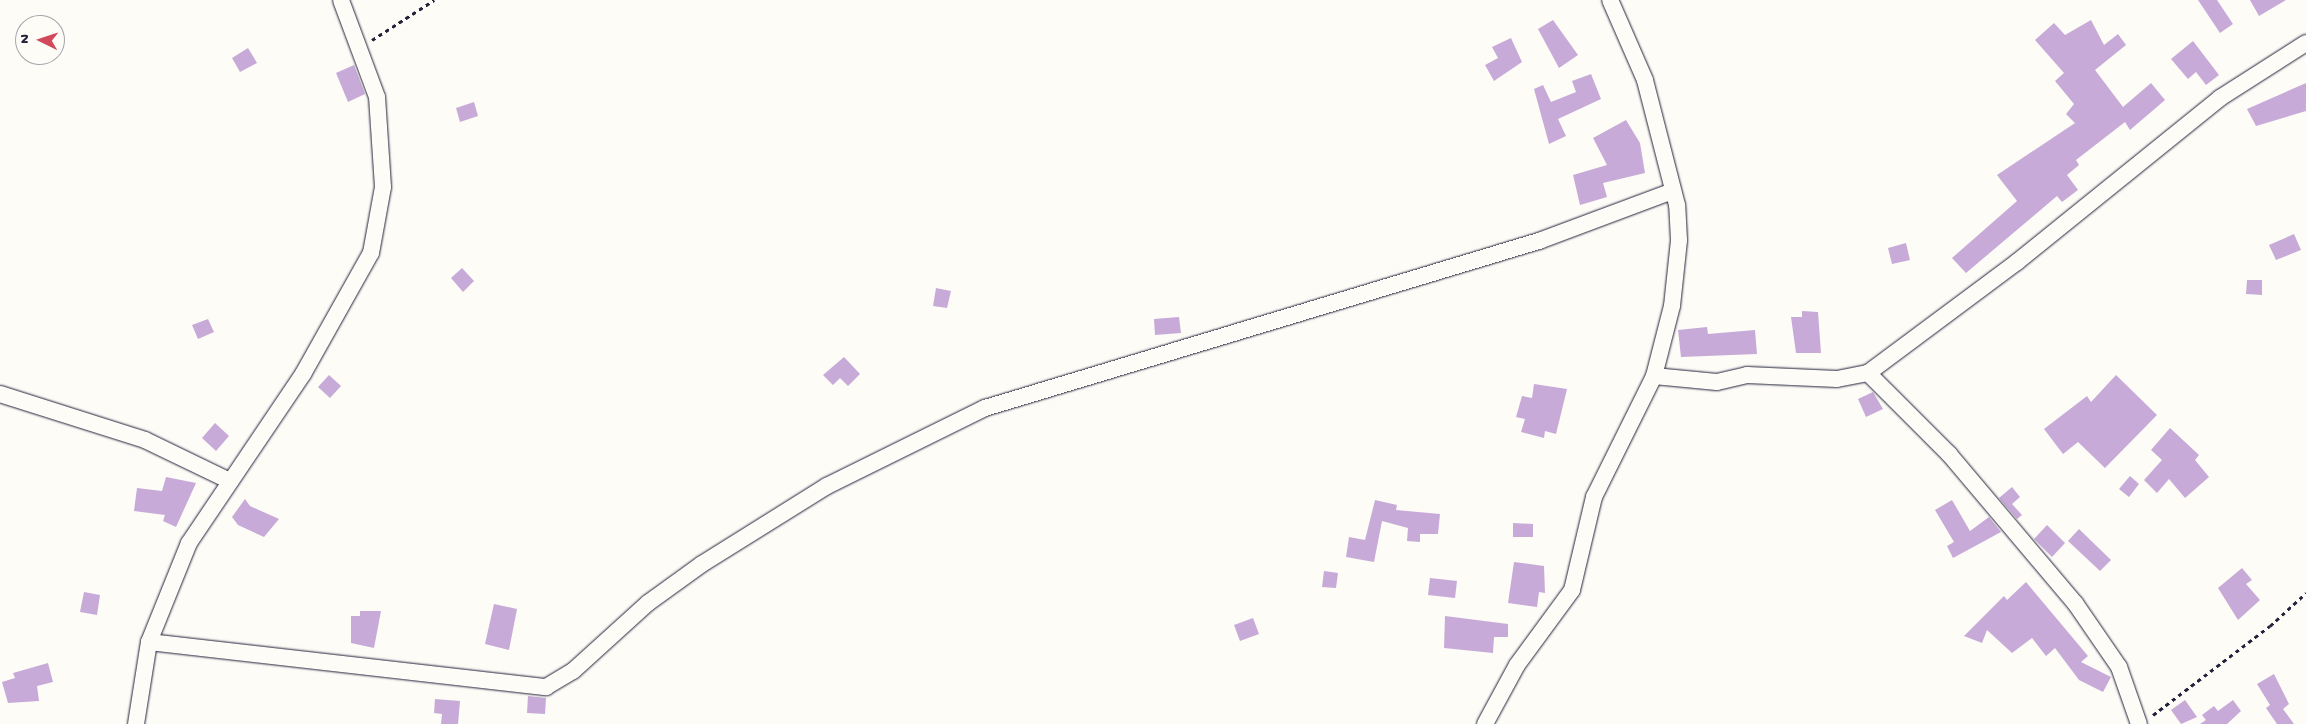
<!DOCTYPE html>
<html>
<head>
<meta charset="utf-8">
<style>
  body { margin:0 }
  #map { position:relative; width:2306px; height:724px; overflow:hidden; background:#fdfcf7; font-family:"Gochi Hand",sans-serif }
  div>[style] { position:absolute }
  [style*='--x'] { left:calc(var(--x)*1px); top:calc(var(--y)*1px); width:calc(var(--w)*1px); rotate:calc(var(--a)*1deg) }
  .building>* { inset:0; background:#c7aad7 }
  .path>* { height:3px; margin-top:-1.5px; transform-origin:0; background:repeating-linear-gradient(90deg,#22223b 0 4px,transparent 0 8px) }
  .roads { filter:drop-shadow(0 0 1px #22223b) drop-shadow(0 0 1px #22223b) }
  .street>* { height:16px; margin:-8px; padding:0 8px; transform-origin:8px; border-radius:8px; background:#fdfcf7 }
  span { translate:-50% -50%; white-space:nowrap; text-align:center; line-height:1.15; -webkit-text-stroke:4px #fdfcf7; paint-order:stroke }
  .north { position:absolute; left:15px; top:15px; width:50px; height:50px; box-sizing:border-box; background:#fdfcf7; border:1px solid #a5a5ac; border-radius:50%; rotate:274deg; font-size:14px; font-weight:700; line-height:20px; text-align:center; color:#22223b }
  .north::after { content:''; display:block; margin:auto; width:18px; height:22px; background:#d1495b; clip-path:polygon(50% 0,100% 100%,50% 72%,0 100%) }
</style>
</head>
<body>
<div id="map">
  <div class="building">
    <div style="clip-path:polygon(2198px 0,2217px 0,2233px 24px,2220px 33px)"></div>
    <div style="clip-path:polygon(2250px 0,2286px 0,2259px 16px)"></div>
    <div style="clip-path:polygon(1553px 20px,1578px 55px,1559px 68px,1538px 29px)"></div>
    <div style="clip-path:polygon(2091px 20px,2104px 45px,2118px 34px,2126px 45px,2095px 70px,2123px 107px,2151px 83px,2165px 100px,2130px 130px,2125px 122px,2076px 160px,2079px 165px,2067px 175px,2078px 190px,2062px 202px,2057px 196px,1966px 273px,1952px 258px,2017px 201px,1997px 175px,2075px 123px,2066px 114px,2074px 104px,2055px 81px,2064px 73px,2035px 40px,2054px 23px,2065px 35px)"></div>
    <div style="clip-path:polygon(1511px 38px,1522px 62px,1494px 81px,1485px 65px,1498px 58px,1492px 47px)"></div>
    <div style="clip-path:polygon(2193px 41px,2219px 75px,2206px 85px,2196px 72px,2188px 79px,2171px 59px)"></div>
    <div style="clip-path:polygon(248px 48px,257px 63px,240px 72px,232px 58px)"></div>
    <div style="clip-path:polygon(354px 65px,365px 94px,348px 102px,336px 73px)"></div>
    <div style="clip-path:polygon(1591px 74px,1601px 99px,1558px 119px,1566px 136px,1549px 144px,1534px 89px,1543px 85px,1551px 102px,1576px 92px,1572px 81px)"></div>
    <div style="clip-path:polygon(2306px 83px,2306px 111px,2256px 126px,2247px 109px)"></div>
    <div style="clip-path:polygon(474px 102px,478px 116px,460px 122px,456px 108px)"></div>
    <div style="clip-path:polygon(1626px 120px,1640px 143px,1645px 173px,1603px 183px,1607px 197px,1580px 205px,1573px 175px,1607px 165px,1593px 138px)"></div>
    <div style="clip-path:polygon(2294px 234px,2301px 250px,2276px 260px,2269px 245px)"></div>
    <div style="clip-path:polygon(1906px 243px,1910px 260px,1892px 264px,1888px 248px)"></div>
    <div style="clip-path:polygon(462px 268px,474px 281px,463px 292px,451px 278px)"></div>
    <div style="clip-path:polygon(2247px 280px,2262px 280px,2262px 295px,2246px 294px)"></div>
    <div style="clip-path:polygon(936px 288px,951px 291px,947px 308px,933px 306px)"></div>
    <div style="clip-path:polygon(1802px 311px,1818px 312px,1821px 353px,1796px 353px,1791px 317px,1802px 317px)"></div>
    <div style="clip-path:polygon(1179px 317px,1181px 333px,1155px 335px,1154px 319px)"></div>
    <div style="clip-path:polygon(208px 319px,214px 332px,198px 339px,192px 325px)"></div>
    <div style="clip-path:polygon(1707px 327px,1708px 334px,1755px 330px,1757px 354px,1681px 357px,1678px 330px)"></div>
    <div style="clip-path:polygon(844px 357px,860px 374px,848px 386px,840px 378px,833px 385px,823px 375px)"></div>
    <div style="clip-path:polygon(329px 375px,341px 386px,330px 398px,318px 387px)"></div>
    <div style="clip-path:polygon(2116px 375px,2157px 415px,2105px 468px,2078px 442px,2063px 454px,2044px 429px,2087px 396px,2091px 402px)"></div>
    <div style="clip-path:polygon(1534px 384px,1567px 389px,1556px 434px,1545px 431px,1544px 438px,1521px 432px,1525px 419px,1516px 417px,1522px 396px,1532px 398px)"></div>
    <div style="clip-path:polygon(1873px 392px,1883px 409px,1866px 417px,1858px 399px)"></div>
    <div style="clip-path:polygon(215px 423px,229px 436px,216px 451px,202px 438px)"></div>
    <div style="clip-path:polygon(2170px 428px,2199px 455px,2195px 460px,2209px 477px,2185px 498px,2169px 479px,2157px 493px,2144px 480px,2162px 460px,2151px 450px)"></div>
    <div style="clip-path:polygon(2130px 476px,2139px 484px,2129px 497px,2119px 489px)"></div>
    <div style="clip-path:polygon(166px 477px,196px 483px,176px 527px,163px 521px,165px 515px,134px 511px,137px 488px,162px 491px)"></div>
    <div style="clip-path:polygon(2012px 487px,2020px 497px,2012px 504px,2022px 515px,2017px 519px,1999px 498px)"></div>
    <div style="clip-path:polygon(245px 499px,250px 506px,279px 519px,264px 537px,238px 525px,232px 517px)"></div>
    <div style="clip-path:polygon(1375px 500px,1397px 505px,1396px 510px,1440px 514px,1438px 534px,1420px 534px,1420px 542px,1407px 541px,1408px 528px,1382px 521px,1374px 562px,1346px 557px,1349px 537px,1365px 540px)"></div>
    <div style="clip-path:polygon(1952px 500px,1970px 531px,1989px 517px,2001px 532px,1953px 558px,1947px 546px,1954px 542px,1935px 510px)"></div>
    <div style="clip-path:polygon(1513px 523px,1533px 524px,1533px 537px,1513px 537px)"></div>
    <div style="clip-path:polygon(2047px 525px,2065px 543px,2052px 557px,2034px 539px)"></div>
    <div style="clip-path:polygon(2079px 529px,2111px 560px,2100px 571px,2068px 541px)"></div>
    <div style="clip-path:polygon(1514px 562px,1544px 566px,1545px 593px,1539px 592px,1537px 607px,1508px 603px)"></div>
    <div style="clip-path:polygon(2242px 568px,2252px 580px,2246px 584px,2260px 600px,2238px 620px,2218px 588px)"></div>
    <div style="clip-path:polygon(1324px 571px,1338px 573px,1336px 588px,1322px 587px)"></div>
    <div style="clip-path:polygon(1430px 578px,1457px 581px,1455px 598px,1428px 595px)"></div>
    <div style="clip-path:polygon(2026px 582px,2088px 656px,2081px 662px,2111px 677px,2103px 692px,2079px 680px,2055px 648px,2046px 656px,2032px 638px,2012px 653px,1987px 630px,1982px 643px,1964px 636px,2004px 596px,2007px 600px)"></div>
    <div style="clip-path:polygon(84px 592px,100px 595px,97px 615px,80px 612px)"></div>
    <div style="clip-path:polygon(494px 604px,517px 609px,509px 650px,485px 644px)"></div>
    <div style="clip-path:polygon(360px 611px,381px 611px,374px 648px,351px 643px,351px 616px,360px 616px)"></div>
    <div style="clip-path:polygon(1445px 616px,1508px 624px,1508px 637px,1494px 637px,1493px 653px,1444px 648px)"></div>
    <div style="clip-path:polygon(1253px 618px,1259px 634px,1240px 641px,1234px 625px)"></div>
    <div style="clip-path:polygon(48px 663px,53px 682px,37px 686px,39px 701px,8px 703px,2px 682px,15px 678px,13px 673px)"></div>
    <div style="clip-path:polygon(2274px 674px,2289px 704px,2283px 709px,2294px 724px,2277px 724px,2266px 708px,2270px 705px,2257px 684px)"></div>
    <div style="clip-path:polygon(528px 696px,546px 698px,545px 714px,527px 713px)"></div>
    <div style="clip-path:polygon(435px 699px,460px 701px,458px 724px,441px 724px,442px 714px,434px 713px)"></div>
    <div style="clip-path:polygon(2185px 700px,2197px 717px,2181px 724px,2171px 710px)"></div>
    <div style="clip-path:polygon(2233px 700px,2241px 711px,2227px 724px,2200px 724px,2206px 720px,2202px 715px,2214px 706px,2218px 711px)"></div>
  </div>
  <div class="path">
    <div style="--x:372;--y:40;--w:74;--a:-32.8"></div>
    <div style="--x:2153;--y:715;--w:147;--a:-37.3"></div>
    <div style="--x:2270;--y:626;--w:49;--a:-42.5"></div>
  </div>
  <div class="roads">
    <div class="street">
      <div style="--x:1868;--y:373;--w:115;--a:45"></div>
      <div style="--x:1949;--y:454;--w:195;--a:49.8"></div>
      <div style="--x:2075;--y:603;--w:78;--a:55.5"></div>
      <div style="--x:2119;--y:667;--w:60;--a:70.7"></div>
      <div style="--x:1654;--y:376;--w:63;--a:5.4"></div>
      <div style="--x:1717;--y:382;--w:31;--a:-13"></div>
      <div style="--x:1747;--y:375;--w:90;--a:2.5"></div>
      <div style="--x:1837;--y:379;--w:32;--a:-11"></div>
      <div style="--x:1868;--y:373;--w:186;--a:-36.7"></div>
      <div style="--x:2017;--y:262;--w:261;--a:-38.9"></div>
      <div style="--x:2220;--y:98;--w:102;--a:-32.6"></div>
      <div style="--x:0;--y:394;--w:152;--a:17.6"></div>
      <div style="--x:145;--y:440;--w:94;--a:25.8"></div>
      <div style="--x:149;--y:642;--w:400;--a:6.5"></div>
      <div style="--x:546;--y:687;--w:31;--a:-31"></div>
      <div style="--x:573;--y:671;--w:101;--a:-42.2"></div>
      <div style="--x:648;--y:603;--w:67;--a:-35.8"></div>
      <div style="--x:702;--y:564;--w:147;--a:-32"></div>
      <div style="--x:827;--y:486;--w:176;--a:-26.3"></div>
      <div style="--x:985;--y:408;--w:579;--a:-16.78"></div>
      <div style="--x:1539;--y:241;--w:143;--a:-20.5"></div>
      <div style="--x:136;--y:724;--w:83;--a:-81"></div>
      <div style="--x:149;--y:642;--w:107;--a:-68"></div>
      <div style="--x:189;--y:543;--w:204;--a:-56"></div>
      <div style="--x:303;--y:374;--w:139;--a:-60.7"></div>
      <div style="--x:371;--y:253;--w:67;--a:-79.7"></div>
      <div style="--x:383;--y:187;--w:90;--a:-93.8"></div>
      <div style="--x:377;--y:97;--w:103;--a:-110.4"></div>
      <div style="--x:1485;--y:724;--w:67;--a:-61.5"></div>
      <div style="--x:1517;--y:665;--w:93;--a:-53.7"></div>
      <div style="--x:1572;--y:590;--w:96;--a:-76.7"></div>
      <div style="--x:1594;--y:497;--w:135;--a:-63.6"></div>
      <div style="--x:1654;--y:376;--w:72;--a:-75.6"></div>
      <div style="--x:1672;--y:306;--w:66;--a:-83.9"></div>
      <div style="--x:1679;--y:240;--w:35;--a:-93"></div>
      <div style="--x:1677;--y:205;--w:129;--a:-104.4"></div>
      <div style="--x:1645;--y:80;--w:87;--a:-113.6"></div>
    </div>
  </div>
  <div class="north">N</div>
</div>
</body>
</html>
